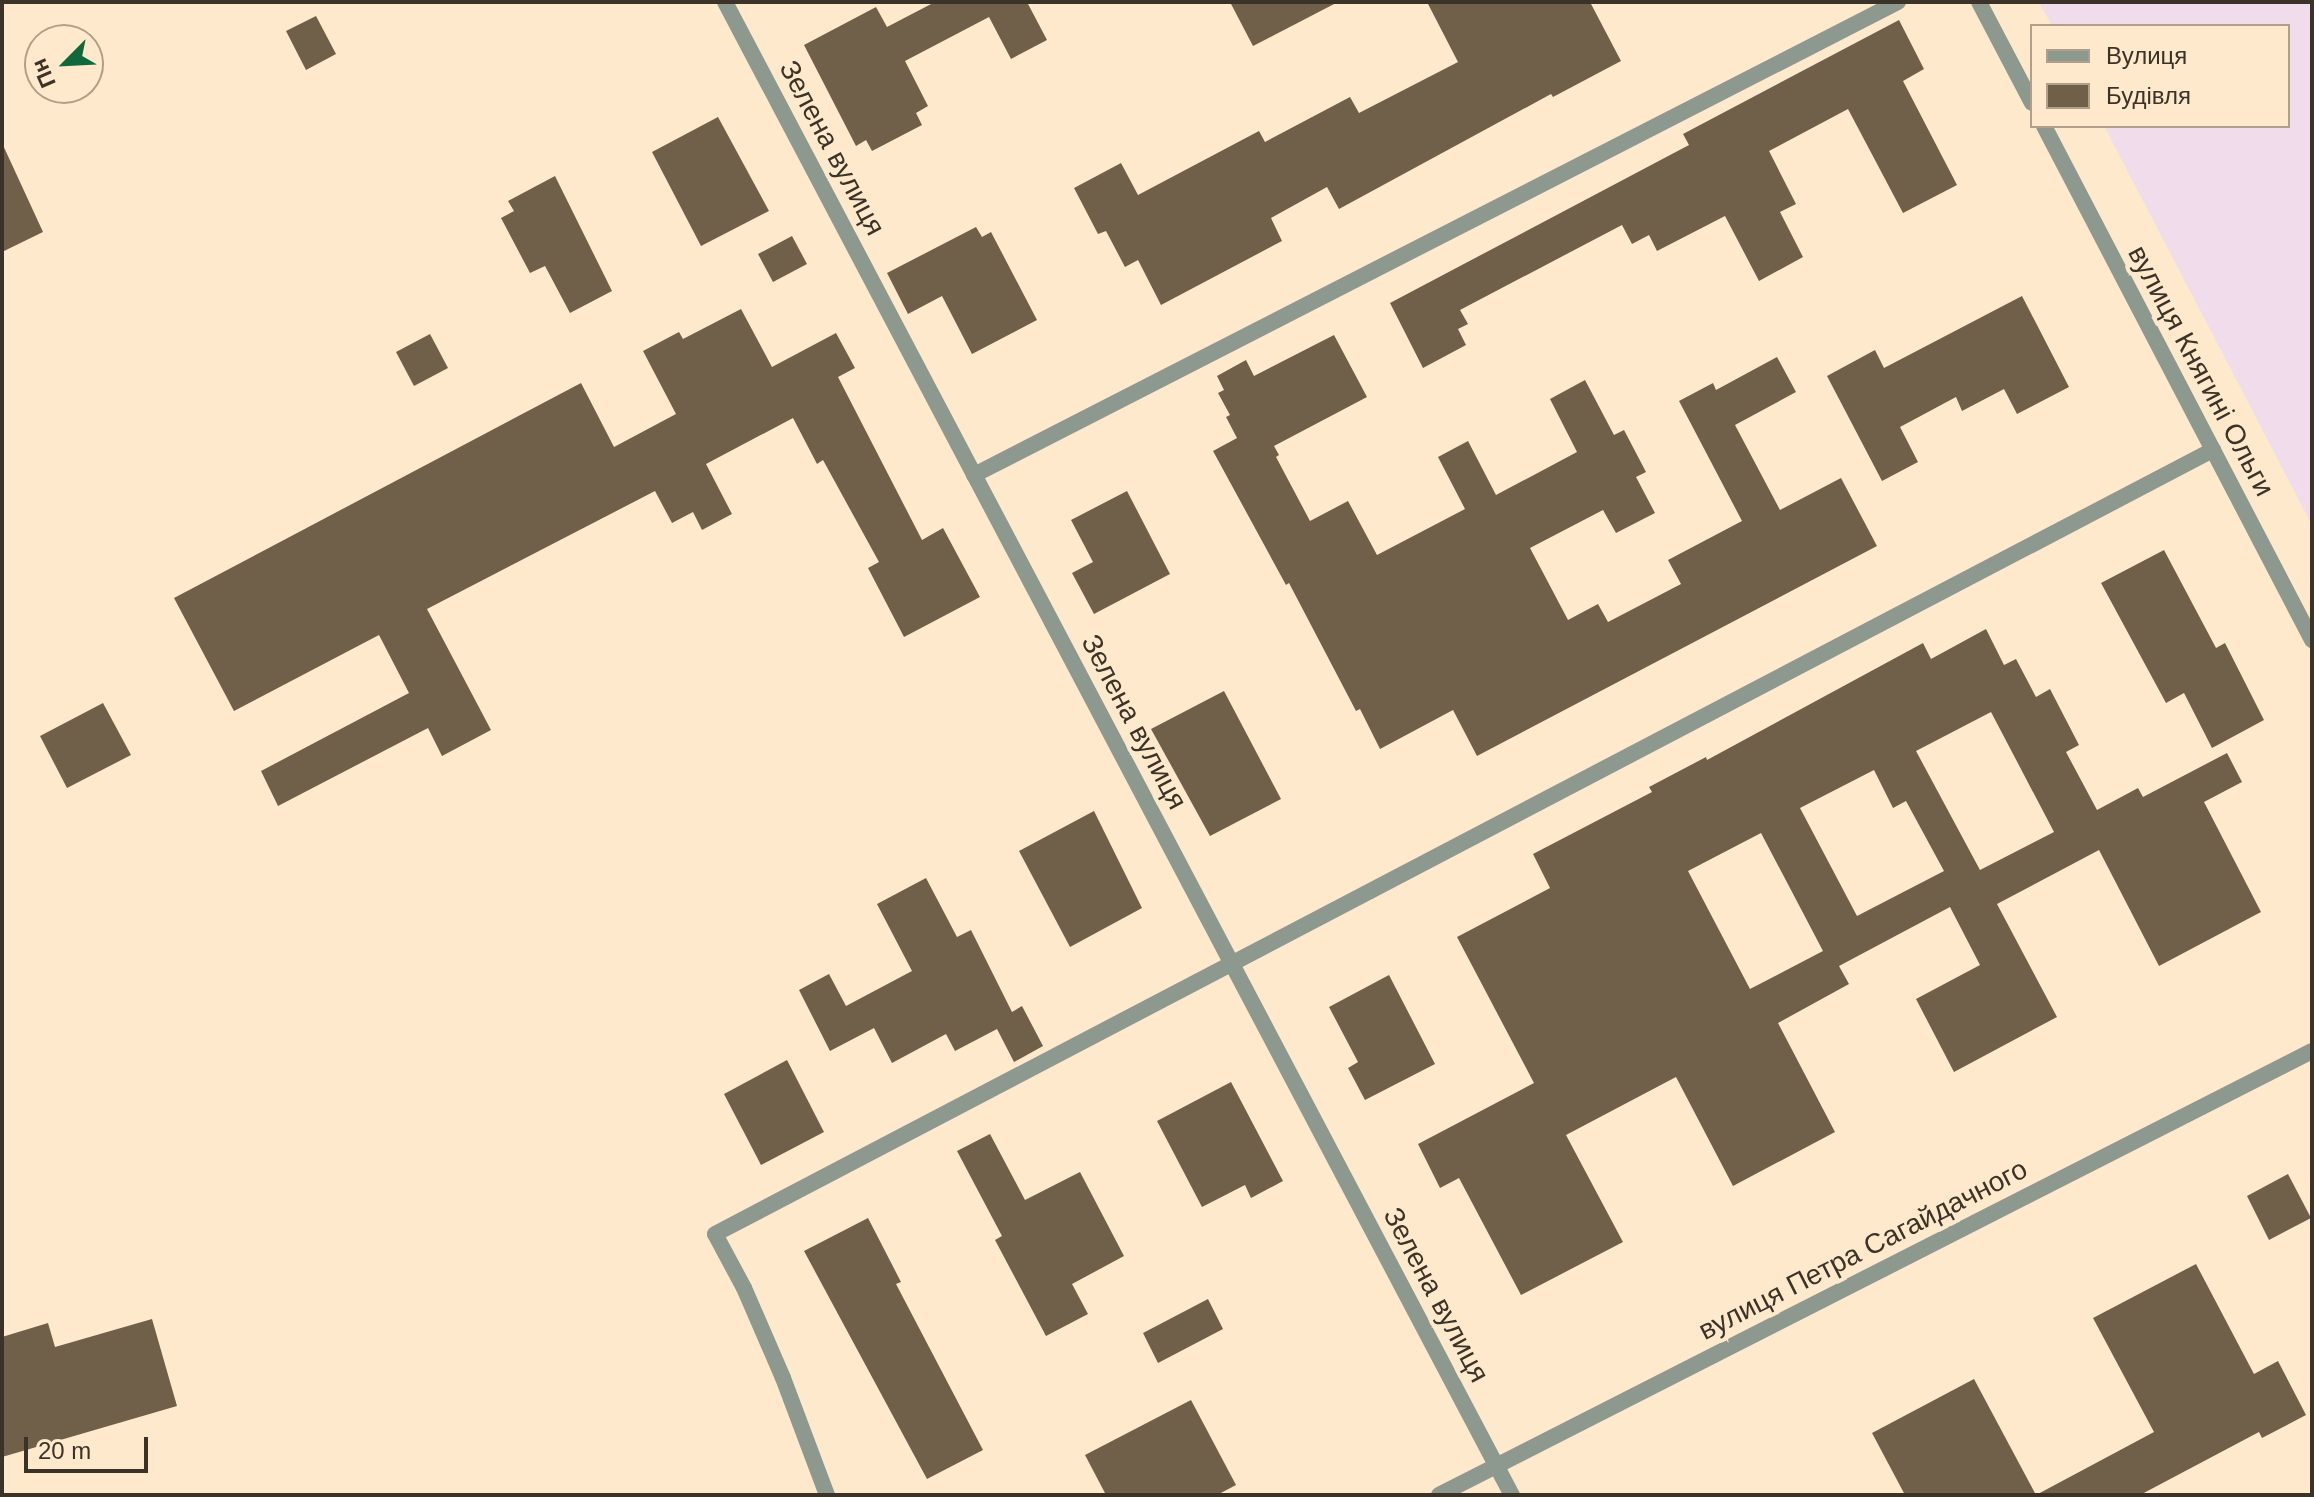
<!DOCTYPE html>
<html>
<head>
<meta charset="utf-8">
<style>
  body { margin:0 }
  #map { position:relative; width:2314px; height:1497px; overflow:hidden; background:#fee9cc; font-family:Arial,sans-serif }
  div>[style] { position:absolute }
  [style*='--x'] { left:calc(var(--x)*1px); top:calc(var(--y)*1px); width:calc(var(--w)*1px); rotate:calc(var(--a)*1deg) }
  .education>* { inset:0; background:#f0dceb }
  .building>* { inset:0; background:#706049 }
  .minor>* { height:16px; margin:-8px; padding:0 8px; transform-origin:8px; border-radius:8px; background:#8d988e }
  .tertiary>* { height:16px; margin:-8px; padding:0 8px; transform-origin:8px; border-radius:8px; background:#8d988e }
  span { translate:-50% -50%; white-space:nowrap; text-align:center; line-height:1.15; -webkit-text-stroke:8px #fee9cc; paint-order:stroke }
  .street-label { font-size:28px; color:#3b3328 }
  .frame { position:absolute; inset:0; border:4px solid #3b3328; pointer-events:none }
  .legend { position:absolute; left:2030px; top:24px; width:260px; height:104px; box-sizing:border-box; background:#fee9cc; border:2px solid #b0a08a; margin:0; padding:10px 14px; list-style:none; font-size:24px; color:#3b3328 }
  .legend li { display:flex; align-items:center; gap:16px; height:40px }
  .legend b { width:40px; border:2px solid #b0a08a }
  .north { position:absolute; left:24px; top:24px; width:80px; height:80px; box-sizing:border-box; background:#fee9cc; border:2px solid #b0a08a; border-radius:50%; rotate:246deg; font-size:22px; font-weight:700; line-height:32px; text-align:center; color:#3b3328 }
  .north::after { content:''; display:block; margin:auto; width:28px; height:36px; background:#10693b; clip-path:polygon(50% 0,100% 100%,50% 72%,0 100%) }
  .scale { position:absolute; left:24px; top:1437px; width:124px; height:36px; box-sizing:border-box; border:4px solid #3b3328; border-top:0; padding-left:10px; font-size:24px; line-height:28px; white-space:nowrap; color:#3b3328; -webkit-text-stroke:6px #fee9cc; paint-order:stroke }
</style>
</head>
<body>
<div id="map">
  <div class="education">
    <div style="clip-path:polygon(2039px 2px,2312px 2px,2312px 525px,2104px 126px,2288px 126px,2288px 26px,2052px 26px)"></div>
  </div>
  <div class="building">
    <div style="clip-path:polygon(935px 2px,1027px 2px,1047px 40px,1011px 59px,989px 17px,905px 61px,928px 106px,916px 113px,922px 125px,872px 151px,866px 140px,856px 146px,804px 45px,876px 7px,887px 27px)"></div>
    <div style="clip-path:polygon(1230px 2px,1338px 2px,1253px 46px)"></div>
    <div style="clip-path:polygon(1427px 2px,1590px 2px,1621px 61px,1553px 97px,1551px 94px,1339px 209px,1327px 187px,1271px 218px,1282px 241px,1161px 305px,1138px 260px,1125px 267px,1106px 231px,1098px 234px,1074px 188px,1121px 163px,1138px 195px,1259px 131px,1265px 142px,1350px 97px,1359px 113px,1458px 62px)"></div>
    <div style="clip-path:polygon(316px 16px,336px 54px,306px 70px,286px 31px)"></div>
    <div style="clip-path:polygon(1899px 20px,1924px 69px,1903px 81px,1957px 185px,1903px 213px,1848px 109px,1769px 151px,1796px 204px,1780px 212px,1803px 257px,1759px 281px,1725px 216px,1657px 251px,1649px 235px,1632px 244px,1622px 225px,1460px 310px,1468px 324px,1458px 329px,1466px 345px,1423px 368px,1390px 303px,1689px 145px,1683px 134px)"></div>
    <div style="clip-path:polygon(718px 117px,769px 211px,701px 246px,652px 152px)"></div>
    <div style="clip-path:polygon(2px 143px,43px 232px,2px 252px)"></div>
    <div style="clip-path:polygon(555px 176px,612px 291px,570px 313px,545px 266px,530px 273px,501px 218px,514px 211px,508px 201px)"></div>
    <div style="clip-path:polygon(976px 227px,982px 237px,991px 232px,1037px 320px,972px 354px,942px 296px,908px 314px,887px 273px)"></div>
    <div style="clip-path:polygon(792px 236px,807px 264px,773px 282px,758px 254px)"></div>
    <div style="clip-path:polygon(2022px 296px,2069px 387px,2017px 414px,2004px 389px,1962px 411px,1956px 397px,1900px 427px,1918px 462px,1882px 481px,1827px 376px,1875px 350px,1884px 368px)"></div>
    <div style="clip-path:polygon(741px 309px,772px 367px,836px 333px,855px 368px,838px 377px,922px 540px,943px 528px,980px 597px,904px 637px,868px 568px,879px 562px,823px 460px,817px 464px,793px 418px,706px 464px,732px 514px,702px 530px,693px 512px,672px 523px,655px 491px,427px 609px,491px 730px,442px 756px,428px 728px,278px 806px,261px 771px,409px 693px,379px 635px,234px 711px,174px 598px,581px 383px,614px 447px,676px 414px,643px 351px,679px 332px,683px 339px)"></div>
    <div style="clip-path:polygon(430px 334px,448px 368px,414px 386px,396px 352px)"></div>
    <div style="clip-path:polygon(1334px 335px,1367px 397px,1274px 446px,1279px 455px,1276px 457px,1310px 521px,1348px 501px,1377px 555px,1465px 509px,1438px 457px,1468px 441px,1496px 495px,1577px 452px,1550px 399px,1585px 380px,1614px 435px,1624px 430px,1646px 472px,1636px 477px,1655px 513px,1616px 533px,1603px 510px,1530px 548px,1568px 620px,1598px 604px,1608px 622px,1681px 584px,1668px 560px,1742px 521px,1679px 401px,1713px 383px,1716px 390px,1777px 357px,1796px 392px,1735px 425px,1780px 510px,1841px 478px,1877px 546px,1477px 756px,1453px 710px,1380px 749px,1360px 709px,1356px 711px,1289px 583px,1286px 585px,1213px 451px,1237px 438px,1226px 417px,1230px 415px,1218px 393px,1224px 390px,1217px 376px,1246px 360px,1254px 376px)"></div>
    <div style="clip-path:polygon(1127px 491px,1170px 574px,1094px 614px,1072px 573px,1093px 562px,1071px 520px)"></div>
    <div style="clip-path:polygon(2164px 550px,2216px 648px,2225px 643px,2264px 720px,2212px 748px,2184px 693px,2166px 703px,2101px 583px)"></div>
    <div style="clip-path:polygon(evenodd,1986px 629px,2004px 665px,2016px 659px,2036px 697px,2050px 689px,2079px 745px,2066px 752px,2097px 810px,2138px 788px,2143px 797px,2227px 753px,2242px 782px,2204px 802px,2261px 912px,2159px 966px,2099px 850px,1997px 904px,2057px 1017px,1954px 1072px,1916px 999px,1980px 965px,1950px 907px,1839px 966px,1849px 984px,1778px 1023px,1835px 1132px,1733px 1186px,1676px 1077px,1566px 1135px,1623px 1242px,1521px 1295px,1459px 1178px,1440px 1188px,1418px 1144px,1534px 1083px,1457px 937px,1550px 888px,1533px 854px,1652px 792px,1649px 787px,1706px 757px,1707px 760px,1923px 643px,1931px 659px,1986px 629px,1991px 712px,2054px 832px,1980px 870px,1916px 751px,1991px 712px,1986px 629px,1874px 770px,1893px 808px,1906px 801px,1944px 871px,1857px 916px,1800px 808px,1874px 770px,1986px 629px,1761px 833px,1823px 951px,1750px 989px,1688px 871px,1761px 833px)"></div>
    <div style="clip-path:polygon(1224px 691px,1281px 799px,1210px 836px,1151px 729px)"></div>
    <div style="clip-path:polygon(103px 703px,131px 755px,67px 788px,40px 736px)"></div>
    <div style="clip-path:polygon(1094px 811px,1142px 908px,1070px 947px,1019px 851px)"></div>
    <div style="clip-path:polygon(926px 878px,957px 937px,971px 930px,1012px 1012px,1022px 1006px,1043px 1046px,1014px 1062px,997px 1029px,955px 1051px,946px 1034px,892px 1063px,874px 1028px,830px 1051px,799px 990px,829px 974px,846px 1006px,912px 971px,877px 904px)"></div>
    <div style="clip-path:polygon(1389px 975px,1435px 1064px,1365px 1100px,1348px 1068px,1358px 1062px,1329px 1007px)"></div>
    <div style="clip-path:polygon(787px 1060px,824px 1132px,761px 1165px,724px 1094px)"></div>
    <div style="clip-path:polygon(1231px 1082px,1283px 1181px,1251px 1198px,1245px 1185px,1202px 1207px,1157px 1121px)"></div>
    <div style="clip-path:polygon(990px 1134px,1025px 1200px,1080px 1172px,1124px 1256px,1072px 1284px,1088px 1314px,1046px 1336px,995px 1240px,1002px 1236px,957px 1151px)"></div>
    <div style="clip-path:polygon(2288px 1174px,2311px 1218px,2269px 1240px,2247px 1196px)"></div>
    <div style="clip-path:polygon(868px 1218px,901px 1282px,896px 1284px,983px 1450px,927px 1479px,804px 1251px)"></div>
    <div style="clip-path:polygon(2196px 1264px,2254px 1374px,2278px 1361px,2306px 1415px,2262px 1438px,2259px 1432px,2140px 1495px,2036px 1495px,2154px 1432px,2093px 1318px)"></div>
    <div style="clip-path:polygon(1208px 1299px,1223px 1329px,1158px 1363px,1143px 1333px)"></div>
    <div style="clip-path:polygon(152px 1319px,177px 1406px,2px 1457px,2px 1337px,48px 1323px,55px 1347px)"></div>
    <div style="clip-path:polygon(1974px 1379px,2036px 1495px,1905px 1495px,1872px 1433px)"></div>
    <div style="clip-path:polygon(1191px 1400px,1236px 1485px,1217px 1495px,1106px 1495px,1085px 1455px)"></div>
  </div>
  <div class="minor">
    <div style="--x:725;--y:2;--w:1688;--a:62.21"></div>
    <div style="--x:1979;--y:2;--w:114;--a:62.3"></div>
    <div style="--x:2044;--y:126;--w:580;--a:62.46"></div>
    <div style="--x:974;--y:475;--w:1038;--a:-27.11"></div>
    <div style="--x:827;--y:1495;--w:125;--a:-110.6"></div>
    <div style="--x:783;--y:1378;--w:98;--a:-113.4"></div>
    <div style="--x:744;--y:1288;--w:61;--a:-118.2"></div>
    <div style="--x:715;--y:1234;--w:1691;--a:-27.63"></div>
  </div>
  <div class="tertiary">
    <div style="--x:1439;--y:1495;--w:979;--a:-26.96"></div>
  </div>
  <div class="street-label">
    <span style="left:832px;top:148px;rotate:62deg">Зелена вулиця</span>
    <span style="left:2201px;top:371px;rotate:62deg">вулиця Княгині Ольги</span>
    <span style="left:1134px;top:722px;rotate:62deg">Зелена вулиця</span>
    <span style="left:1863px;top:1250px;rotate:-27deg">вулиця Петра Сагайдачного</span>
    <span style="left:1436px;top:1295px;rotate:62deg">Зелена вулиця</span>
  </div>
  <div class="frame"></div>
  <ul class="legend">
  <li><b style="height:10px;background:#8d988e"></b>Вулиця</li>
  <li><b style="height:22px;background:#706049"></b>Будівля</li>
  </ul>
  <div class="north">Пн</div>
  <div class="scale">20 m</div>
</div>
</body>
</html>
